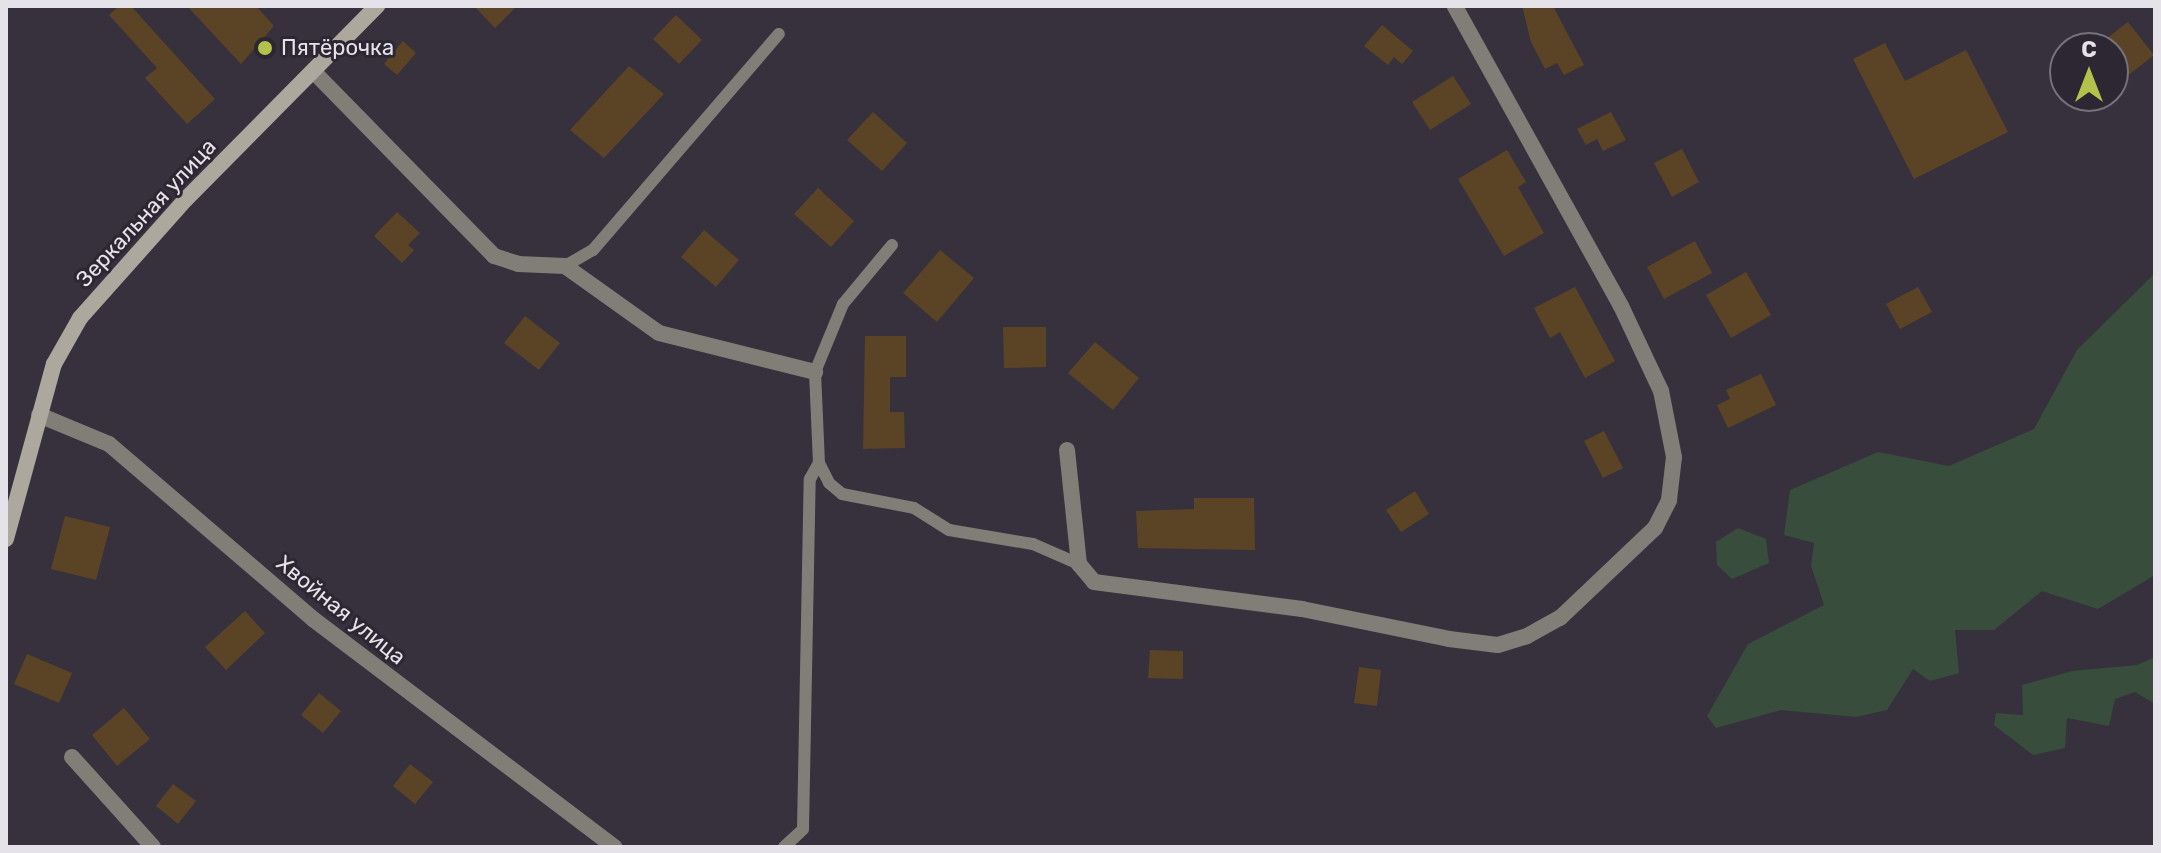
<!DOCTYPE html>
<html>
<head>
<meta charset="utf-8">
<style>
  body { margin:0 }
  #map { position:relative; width:2161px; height:853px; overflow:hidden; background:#36313c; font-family:Rubik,sans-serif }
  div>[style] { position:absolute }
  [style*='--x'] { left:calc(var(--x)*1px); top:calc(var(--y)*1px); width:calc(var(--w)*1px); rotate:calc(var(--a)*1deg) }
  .green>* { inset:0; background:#384d3b }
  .building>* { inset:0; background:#5b4425 }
  .lane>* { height:12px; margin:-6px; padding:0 6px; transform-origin:6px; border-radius:6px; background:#817e78 }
  .street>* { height:16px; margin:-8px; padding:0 8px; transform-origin:8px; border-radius:8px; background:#817e78 }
  .secondary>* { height:16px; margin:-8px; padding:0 8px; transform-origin:8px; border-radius:8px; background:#ada89e }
  .dots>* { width:22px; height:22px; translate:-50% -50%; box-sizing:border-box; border:4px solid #2c2732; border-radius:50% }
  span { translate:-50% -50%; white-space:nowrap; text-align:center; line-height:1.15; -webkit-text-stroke:6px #2c2732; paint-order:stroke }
  .poi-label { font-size:22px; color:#e6e2ea }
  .left { translate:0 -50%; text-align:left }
  .street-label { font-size:22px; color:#e6e2ea }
  .frame { position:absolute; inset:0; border:8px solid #e6e2ea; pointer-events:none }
  .north { position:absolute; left:2049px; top:32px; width:80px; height:80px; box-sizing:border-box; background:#2c2732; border:2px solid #76727c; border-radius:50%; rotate:0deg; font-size:22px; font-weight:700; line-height:32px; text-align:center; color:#e6e2ea }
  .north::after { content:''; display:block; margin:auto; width:28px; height:36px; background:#b3c24b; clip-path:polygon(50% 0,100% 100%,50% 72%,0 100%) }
</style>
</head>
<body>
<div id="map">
  <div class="green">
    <div style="clip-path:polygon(2155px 273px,2155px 575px,2098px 609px,2042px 591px,1994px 630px,1955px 630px,1959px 673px,1930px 681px,1913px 669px,1887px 710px,1856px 717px,1781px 710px,1716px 728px,1707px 716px,1748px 644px,1824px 605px,1811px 566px,1814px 543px,1784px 535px,1790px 490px,1878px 452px,1949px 466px,2034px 429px,2077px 350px)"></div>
    <div style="clip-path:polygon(1738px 528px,1766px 539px,1769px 563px,1732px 579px,1717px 565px,1716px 542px)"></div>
    <div style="clip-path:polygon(2155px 657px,2155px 704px,2135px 692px,2115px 699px,2109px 726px,2067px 718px,2065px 748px,2033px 755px,1994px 725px,1996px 713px,2023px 715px,2022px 685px,2072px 671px,2137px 665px)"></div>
  </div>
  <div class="building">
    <div style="clip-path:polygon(119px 6px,131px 6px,215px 99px,187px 124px,145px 78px,157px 68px,109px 15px)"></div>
    <div style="clip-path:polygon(187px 6px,256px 6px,274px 26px,241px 64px)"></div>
    <div style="clip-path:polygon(474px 6px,517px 6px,495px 28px)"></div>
    <div style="clip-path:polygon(1522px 6px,1553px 6px,1584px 65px,1564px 75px,1557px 63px,1545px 69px,1531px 42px)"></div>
    <div style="clip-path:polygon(676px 15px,702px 40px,679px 64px,653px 39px)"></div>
    <div style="clip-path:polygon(2128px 22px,2154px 55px,2122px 80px,2113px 68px,2113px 48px,2094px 48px)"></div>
    <div style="clip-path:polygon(1382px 25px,1413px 51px,1402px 64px,1394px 57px,1388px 65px,1364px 46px)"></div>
    <div style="clip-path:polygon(403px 41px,416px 53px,397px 75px,384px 64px)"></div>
    <div style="clip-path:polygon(1885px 43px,1905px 81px,1966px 50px,2008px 132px,1914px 179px,1853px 59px)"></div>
    <div style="clip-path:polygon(629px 66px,664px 94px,604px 158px,570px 130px)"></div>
    <div style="clip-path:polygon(1453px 76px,1471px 104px,1430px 130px,1412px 102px)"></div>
    <div style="clip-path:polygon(873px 112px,907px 143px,882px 171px,847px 140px)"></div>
    <div style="clip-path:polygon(1611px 112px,1626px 140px,1603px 151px,1597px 139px,1586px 145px,1577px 129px)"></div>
    <div style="clip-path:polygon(1682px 149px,1699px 182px,1672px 197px,1654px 163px)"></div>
    <div style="clip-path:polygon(1507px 150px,1526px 182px,1518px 187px,1544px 233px,1504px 256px,1458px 179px)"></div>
    <div style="clip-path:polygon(818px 188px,854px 221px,831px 247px,794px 214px)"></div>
    <div style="clip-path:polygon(397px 212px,420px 233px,408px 245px,414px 250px,402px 263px,374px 236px)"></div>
    <div style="clip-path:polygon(704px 230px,739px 260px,716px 287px,681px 257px)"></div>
    <div style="clip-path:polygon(1695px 241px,1712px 273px,1664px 299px,1647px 267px)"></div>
    <div style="clip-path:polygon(940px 250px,974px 278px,937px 322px,903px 293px)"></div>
    <div style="clip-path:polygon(1746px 272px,1771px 315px,1731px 338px,1706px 295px)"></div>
    <div style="clip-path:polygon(1575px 287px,1615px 361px,1585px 378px,1560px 332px,1550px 338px,1534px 308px)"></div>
    <div style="clip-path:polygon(1918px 287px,1932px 312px,1900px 329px,1886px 304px)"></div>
    <div style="clip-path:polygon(525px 316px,560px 343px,539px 370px,504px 343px)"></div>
    <div style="clip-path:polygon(1003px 327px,1046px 327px,1046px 367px,1004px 368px)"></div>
    <div style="clip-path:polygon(865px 336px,906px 336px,906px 377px,890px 377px,890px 412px,904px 412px,905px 448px,863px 449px)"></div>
    <div style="clip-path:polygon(1095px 342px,1139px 378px,1113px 410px,1068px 373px)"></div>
    <div style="clip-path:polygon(1761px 374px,1776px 405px,1728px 428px,1717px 405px,1730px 399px,1726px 390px)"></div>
    <div style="clip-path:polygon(1604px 431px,1623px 468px,1603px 478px,1584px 441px)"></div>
    <div style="clip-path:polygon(1415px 491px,1429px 514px,1401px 532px,1386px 510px)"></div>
    <div style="clip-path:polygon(1194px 498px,1254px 498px,1255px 550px,1138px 548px,1136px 511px,1194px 509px)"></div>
    <div style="clip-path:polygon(65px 516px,110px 527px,96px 580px,51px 569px)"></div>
    <div style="clip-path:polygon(245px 611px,265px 633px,226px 670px,205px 647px)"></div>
    <div style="clip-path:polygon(1150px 650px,1183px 651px,1183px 679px,1148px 678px)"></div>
    <div style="clip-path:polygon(27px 654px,72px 673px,59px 703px,14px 684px)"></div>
    <div style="clip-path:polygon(1359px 667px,1381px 670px,1377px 706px,1354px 703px)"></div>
    <div style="clip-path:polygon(319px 693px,341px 711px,323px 733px,301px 715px)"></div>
    <div style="clip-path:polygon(124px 708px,150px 739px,117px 766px,92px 735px)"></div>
    <div style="clip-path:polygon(410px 764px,433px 782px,415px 804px,393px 786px)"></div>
    <div style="clip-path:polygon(173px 784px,196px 801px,178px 824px,156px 806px)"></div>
  </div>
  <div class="lane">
    <div style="--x:892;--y:245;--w:77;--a:129.7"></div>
    <div style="--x:843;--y:304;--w:74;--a:112.4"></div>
    <div style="--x:815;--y:372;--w:91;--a:87.5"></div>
    <div style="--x:819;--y:463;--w:22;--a:63"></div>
    <div style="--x:829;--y:483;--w:17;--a:40"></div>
    <div style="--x:842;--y:494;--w:73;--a:11"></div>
    <div style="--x:914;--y:508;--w:41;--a:32.2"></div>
    <div style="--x:949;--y:530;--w:85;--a:9.5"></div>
    <div style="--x:1033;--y:544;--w:50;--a:23.5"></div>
    <div style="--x:565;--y:266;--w:32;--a:-30"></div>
    <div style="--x:593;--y:250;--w:285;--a:-49.3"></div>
    <div style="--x:784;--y:847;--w:26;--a:-43"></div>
    <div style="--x:803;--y:829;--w:350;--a:-88.9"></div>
    <div style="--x:810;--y:479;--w:18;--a:-61"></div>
  </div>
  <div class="street">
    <div style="--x:313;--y:71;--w:259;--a:45.6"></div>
    <div style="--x:494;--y:256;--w:25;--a:18"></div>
    <div style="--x:518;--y:264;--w:47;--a:2.4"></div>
    <div style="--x:565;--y:266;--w:115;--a:35.5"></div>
    <div style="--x:659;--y:333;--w:161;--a:14"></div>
    <div style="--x:39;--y:415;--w:76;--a:22.5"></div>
    <div style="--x:109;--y:444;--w:269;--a:40.6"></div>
    <div style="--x:313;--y:619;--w:378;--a:37.1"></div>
    <div style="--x:1067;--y:450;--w:115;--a:84"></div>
    <div style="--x:1079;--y:564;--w:23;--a:50"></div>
    <div style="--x:1094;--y:582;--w:210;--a:7.4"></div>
    <div style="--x:1302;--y:609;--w:150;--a:11.5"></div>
    <div style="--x:1449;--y:639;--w:49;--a:7"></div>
    <div style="--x:1498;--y:645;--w:30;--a:-17"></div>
    <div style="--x:1527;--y:636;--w:38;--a:-29"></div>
    <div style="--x:1560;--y:618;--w:131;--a:-43.5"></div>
    <div style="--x:1655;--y:528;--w:31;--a:-63"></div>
    <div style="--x:1669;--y:500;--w:43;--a:-83.4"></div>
    <div style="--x:1674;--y:457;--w:67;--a:-101.1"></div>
    <div style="--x:1661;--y:391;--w:94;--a:-115.2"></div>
    <div style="--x:1621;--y:306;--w:343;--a:-119"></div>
    <div style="--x:72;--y:757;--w:121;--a:48"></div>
  </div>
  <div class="secondary">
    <div style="--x:6;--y:539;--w:181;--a:-74.7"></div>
    <div style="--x:54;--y:364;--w:53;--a:-60.5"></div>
    <div style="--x:80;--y:318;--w:159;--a:-48.3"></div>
    <div style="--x:186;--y:199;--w:272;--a:-45.3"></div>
  </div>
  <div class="dots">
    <div style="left:265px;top:48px;background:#b3c24b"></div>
  </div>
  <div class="poi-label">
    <span class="left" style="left:281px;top:48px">Пятёрочка</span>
  </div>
  <div class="street-label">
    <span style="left:146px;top:213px;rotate:-47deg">Зеркальная улица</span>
    <span style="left:341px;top:610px;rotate:39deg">Хвойная улица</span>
  </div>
  <div class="frame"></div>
  <div class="north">С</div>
</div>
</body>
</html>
